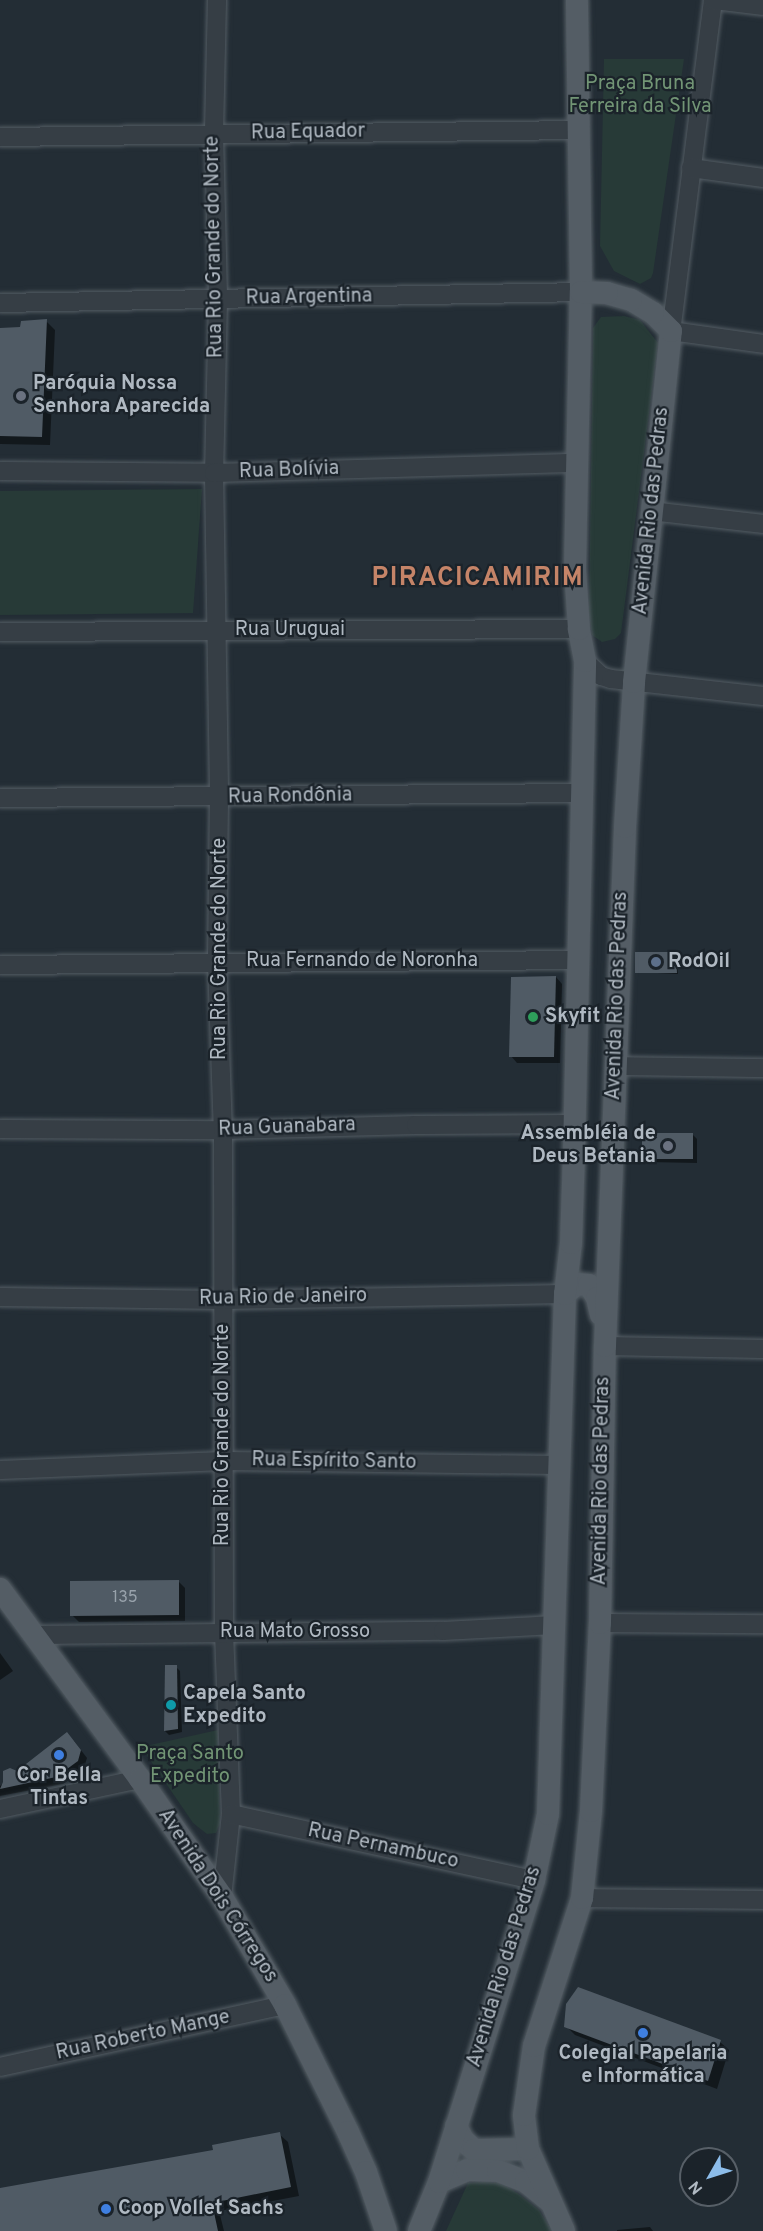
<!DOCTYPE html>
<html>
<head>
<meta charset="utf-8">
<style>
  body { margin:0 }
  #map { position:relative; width:763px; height:2231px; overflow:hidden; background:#232d35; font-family:Overpass,sans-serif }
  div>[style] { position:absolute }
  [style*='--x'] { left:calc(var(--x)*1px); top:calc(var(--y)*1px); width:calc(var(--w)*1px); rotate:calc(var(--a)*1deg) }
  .green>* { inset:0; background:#273a37 }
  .shadow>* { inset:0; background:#0007 }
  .building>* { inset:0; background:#505b65 }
  .roads { filter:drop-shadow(0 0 2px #535c63) drop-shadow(0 0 2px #535c63) }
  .minor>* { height:18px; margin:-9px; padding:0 9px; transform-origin:9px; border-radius:9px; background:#363e45 }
  .major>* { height:22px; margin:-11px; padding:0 11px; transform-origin:11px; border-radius:11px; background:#545d65 }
  .dots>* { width:16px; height:16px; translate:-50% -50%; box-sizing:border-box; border:3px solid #1b232a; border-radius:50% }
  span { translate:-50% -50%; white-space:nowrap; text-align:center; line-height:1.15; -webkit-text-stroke:4.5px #1b232a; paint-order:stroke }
  .number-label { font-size:16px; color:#98a2ab }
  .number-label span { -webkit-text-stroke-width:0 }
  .park-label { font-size:20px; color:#729575 }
  .street-label { font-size:20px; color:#b0b9c2 }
  .poi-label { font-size:20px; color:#b0b9c2; font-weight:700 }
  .left { translate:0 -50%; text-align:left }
  .right { translate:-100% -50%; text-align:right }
  .district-label { font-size:26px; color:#c58468; font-weight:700; letter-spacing:1.5px }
  .north { position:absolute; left:679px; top:2147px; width:60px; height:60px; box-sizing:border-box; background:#1b232a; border:2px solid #575f67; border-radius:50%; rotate:231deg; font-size:16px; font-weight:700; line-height:24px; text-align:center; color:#b0b9c2 }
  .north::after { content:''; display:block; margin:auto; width:21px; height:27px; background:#8dbdea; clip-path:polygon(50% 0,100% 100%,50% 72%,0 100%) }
</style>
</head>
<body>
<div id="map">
  <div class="green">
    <div style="clip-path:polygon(604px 59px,684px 59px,653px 273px,651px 278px,640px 284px,614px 271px,600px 246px)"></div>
    <div style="clip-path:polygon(624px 316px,640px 320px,658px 343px,621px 633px,615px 639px,602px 642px,592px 635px,589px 614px,593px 328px,601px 317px)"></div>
    <div style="clip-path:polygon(202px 489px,193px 613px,0 615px,0 491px)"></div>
    <div style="clip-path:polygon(218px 1730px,220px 1823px,216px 1833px,207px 1834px,193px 1823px,141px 1747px)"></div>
    <div style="clip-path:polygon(483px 2182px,502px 2183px,520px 2195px,539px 2210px,552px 2231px,446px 2231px,468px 2183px)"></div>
  </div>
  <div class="shadow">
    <div style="clip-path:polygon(46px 321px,55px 330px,50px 445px,0 444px,0 329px,21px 329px)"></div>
    <div style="clip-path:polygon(676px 954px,678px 974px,637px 972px)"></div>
    <div style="clip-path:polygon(556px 977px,562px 984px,560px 1063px,517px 1063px,511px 1056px)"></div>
    <div style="clip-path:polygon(693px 1135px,697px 1139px,697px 1163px,648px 1162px,643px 1158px)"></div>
    <div style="clip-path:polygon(178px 1581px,185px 1588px,185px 1621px,79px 1622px,72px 1615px)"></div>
    <div style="clip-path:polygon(0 1653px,13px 1671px,0 1680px)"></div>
    <div style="clip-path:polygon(176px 1667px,180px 1671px,182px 1732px,169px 1735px,165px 1731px)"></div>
    <div style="clip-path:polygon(74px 1741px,87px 1758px,84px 1767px,63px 1784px,0 1796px,0 1786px,5px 1782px)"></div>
    <div style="clip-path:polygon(566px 2026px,720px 2042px,729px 2050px,717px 2089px,575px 2035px)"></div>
    <div style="clip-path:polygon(279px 2134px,288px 2142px,299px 2196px,219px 2211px,224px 2231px,0 2231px,0 2189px,215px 2151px)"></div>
    <div style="clip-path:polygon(650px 2227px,653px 2231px,617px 2231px,617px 2230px)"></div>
  </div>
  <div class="building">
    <div style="clip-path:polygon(47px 319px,42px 437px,0 436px,0 328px,20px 327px,21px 321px)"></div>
    <div style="clip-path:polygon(635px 952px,676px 952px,677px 973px,635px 973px)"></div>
    <div style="clip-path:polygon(556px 976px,554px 1057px,509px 1057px,511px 977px)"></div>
    <div style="clip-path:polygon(642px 1133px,693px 1133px,693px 1159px,642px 1159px)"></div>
    <div style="clip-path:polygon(179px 1580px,179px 1615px,70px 1616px,70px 1581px)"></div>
    <div style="clip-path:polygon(165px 1665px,177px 1665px,178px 1729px,164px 1731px)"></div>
    <div style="clip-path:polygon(67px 1732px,81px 1750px,78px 1761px,56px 1777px,0 1789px,3px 1782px,3px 1771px,10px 1768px,17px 1771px)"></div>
    <div style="clip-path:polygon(578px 1987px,721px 2040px,708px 2081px,564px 2027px,566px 2004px)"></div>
    <div style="clip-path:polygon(280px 2132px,291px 2187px,212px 2203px,218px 2231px,0 2231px,0 2188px,213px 2150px,212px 2145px)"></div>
  </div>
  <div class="roads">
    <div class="minor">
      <div style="--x:217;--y:0;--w:134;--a:91.3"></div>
      <div style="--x:214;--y:134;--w:165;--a:88.6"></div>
      <div style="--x:218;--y:299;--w:174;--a:91.3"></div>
      <div style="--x:214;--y:473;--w:324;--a:89.1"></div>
      <div style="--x:219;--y:797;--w:165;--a:90.7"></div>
      <div style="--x:217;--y:962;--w:168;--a:88"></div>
      <div style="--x:223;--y:1130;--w:502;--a:89.89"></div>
      <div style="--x:224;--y:1632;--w:182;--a:87.8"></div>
      <div style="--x:231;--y:1814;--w:83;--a:96.2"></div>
      <div style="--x:713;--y:0;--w:334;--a:97.2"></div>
      <div style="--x:671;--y:331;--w:93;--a:8"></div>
      <div style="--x:713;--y:0;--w:50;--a:6.8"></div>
      <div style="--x:0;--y:137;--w:579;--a:-0.69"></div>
      <div style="--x:691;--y:168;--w:73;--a:7.9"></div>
      <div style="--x:0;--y:303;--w:581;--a:-1.08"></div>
      <div style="--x:0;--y:471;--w:214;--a:0.5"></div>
      <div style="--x:214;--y:473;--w:364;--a:-1.6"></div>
      <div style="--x:651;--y:511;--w:113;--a:6.6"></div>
      <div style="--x:0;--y:632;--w:579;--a:-0.3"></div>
      <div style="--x:585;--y:661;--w:22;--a:43"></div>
      <div style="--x:601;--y:676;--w:10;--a:17"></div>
      <div style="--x:611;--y:679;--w:153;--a:6.4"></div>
      <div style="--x:0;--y:798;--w:580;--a:-0.49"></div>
      <div style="--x:0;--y:965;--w:579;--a:-0.49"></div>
      <div style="--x:615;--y:1066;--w:148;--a:0.8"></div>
      <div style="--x:0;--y:1129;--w:223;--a:0.3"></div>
      <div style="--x:223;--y:1130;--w:193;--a:-1.5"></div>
      <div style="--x:416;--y:1125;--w:157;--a:-0.4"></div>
      <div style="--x:0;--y:1297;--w:223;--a:0.8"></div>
      <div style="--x:223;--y:1300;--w:342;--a:-1"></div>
      <div style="--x:605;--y:1346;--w:158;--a:1.1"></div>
      <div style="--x:0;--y:1470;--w:224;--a:-2.3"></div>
      <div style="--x:224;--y:1461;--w:335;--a:0.7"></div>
      <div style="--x:600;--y:1623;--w:163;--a:0.4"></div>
      <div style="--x:35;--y:1635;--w:408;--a:-0.6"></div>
      <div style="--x:443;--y:1631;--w:112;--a:-3.1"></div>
      <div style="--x:0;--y:1809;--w:143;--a:-12.1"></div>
      <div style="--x:231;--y:1814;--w:310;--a:12.3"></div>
      <div style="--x:582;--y:1898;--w:181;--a:0.6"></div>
      <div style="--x:0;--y:2067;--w:292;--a:-12.3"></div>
    </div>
    <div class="major">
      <div style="--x:565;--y:1294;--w:16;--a:-40"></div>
      <div style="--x:577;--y:1284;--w:12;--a:5"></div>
      <div style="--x:589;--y:1285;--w:15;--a:58"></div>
      <div style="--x:597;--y:1298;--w:17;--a:77"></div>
      <div style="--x:0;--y:1589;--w:236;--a:53.6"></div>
      <div style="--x:140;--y:1779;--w:144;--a:55.2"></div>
      <div style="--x:222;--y:1897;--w:125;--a:59.7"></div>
      <div style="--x:285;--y:2005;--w:142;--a:63.6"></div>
      <div style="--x:348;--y:2132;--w:44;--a:65.8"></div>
      <div style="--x:366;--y:2172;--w:62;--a:71.3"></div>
      <div style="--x:456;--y:2126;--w:16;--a:63"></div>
      <div style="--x:463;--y:2140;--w:15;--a:42"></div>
      <div style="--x:474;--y:2150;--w:54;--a:-1.1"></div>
      <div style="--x:439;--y:2182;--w:30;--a:-23"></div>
      <div style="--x:467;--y:2170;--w:31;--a:2"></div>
      <div style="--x:498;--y:2171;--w:30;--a:21"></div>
      <div style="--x:526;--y:2182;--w:28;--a:39"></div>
      <div style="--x:419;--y:2231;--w:53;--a:-67.8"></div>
      <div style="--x:439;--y:2182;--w:317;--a:-72.5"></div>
      <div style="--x:534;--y:1880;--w:67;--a:-78"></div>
      <div style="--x:548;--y:1814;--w:520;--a:-88.13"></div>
      <div style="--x:565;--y:1294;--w:51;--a:-83.3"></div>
      <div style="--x:571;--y:1243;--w:91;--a:-88.1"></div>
      <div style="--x:574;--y:1152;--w:491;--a:-88.7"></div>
      <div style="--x:585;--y:661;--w:33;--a:-101"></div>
      <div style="--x:579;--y:629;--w:61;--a:-93.8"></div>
      <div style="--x:575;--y:568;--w:276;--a:-88.8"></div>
      <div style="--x:581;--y:292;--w:292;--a:-90.8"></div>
      <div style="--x:564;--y:2231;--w:90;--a:-113.7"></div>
      <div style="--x:528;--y:2149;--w:34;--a:-97"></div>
      <div style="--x:524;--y:2115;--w:70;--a:-81.8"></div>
      <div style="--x:534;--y:2046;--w:156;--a:-72"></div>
      <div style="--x:582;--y:1898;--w:87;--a:-84.1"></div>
      <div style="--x:591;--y:1811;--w:188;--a:-87.3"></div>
      <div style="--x:600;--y:1623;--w:277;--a:-89"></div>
      <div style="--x:605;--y:1346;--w:519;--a:-87.79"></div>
      <div style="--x:625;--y:827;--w:145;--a:-86.4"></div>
      <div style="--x:634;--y:682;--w:353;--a:-84"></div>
      <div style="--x:671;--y:331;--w:25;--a:-135"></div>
      <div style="--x:653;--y:313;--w:26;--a:-149"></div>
      <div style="--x:631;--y:300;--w:25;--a:-164"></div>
      <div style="--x:607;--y:293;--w:26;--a:-178"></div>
    </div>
  </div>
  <div class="dots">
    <div style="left:21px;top:396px;background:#6b7280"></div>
    <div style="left:656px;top:962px;background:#5c6f8a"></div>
    <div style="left:533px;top:1017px;background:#2e9e5b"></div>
    <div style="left:668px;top:1146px;background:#6b7280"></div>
    <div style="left:171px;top:1705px;background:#0f9aa8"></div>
    <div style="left:59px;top:1755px;background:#3f7fe0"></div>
    <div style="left:643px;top:2033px;background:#3f7fe0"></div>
    <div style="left:106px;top:2209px;background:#3f7fe0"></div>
  </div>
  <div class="number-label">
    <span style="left:125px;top:1598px">135</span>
  </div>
  <div class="park-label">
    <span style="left:640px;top:96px">Praça Bruna<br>Ferreira da Silva</span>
    <span style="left:190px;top:1766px">Praça Santo<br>Expedito</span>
  </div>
  <div class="street-label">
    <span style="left:308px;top:133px;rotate:-1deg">Rua Equador</span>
    <span style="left:215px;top:247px;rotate:-91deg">Rua Rio Grande do Norte</span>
    <span style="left:309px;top:298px;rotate:-1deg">Rua Argentina</span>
    <span style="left:289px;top:471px;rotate:-2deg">Rua Bolívia</span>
    <span style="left:652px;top:511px;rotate:-84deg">Avenida Rio das Pedras</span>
    <span style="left:290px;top:630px">Rua Uruguai</span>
    <span style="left:290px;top:797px;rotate:-1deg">Rua Rondônia</span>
    <span style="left:220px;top:949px;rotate:-90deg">Rua Rio Grande do Norte</span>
    <span style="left:362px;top:961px">Rua Fernando de Noronha</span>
    <span style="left:618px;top:996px;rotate:-88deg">Avenida Rio das Pedras</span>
    <span style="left:287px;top:1128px;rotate:-2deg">Rua Guanabara</span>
    <span style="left:283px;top:1298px;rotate:-1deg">Rua Rio de Janeiro</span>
    <span style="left:223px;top:1435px;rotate:-90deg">Rua Rio Grande do Norte</span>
    <span style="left:334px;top:1462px;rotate:1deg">Rua Espírito Santo</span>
    <span style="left:602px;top:1481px;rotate:-89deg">Avenida Rio das Pedras</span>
    <span style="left:295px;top:1632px">Rua Mato Grosso</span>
    <span style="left:383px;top:1847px;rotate:12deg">Rua Pernambuco</span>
    <span style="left:217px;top:1896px;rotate:57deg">Avenida Dois Córregos</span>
    <span style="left:505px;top:1967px;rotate:-73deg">Avenida Rio das Pedras</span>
    <span style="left:143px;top:2036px;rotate:-12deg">Rua Roberto Mange</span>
  </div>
  <div class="poi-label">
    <span class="left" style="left:33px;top:396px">Paróquia Nossa<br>Senhora Aparecida</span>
    <span class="left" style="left:668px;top:962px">RodOil</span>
    <span class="left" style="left:545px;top:1017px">Skyfit</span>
    <span class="right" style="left:656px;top:1146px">Assembléia de<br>Deus Betania</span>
    <span class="left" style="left:183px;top:1706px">Capela Santo<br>Expedito</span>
    <span style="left:59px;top:1788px">Cor Bella<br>Tintas</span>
    <span style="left:643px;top:2066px">Colegial Papelaria<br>e Informática</span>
    <span class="left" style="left:118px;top:2209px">Coop Vollet Sachs</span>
  </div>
  <div class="district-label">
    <span style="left:478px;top:579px">PIRACICAMIRIM</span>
  </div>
  <div class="north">N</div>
</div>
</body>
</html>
